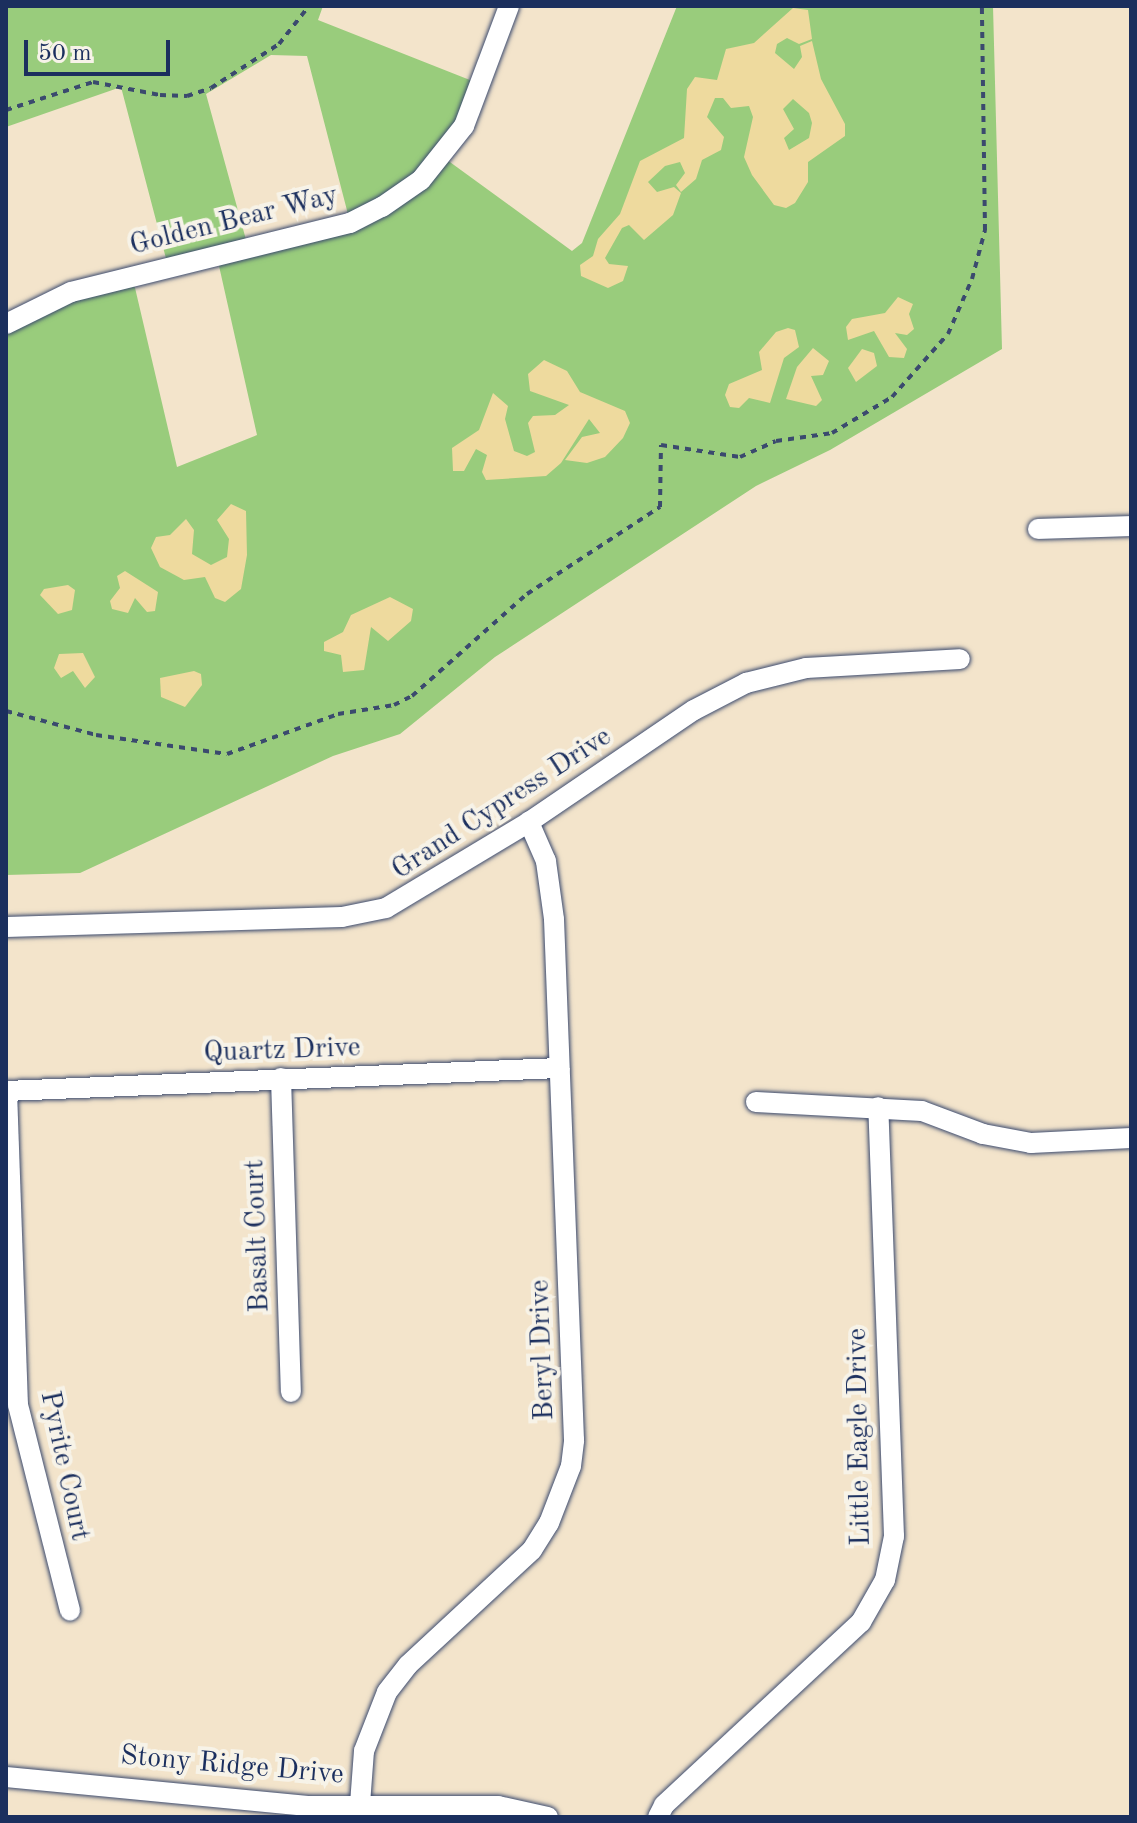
<!DOCTYPE html>
<html>
<head>
<meta charset="utf-8">
<style>
  body { margin:0 }
  #map { position:relative; width:1137px; height:1823px; overflow:hidden; background:#f3e4cb; font-family:"Old Standard TT",serif }
  div>[style] { position:absolute }
  [style*='--x'] { left:calc(var(--x)*1px); top:calc(var(--y)*1px); width:calc(var(--w)*1px); rotate:calc(var(--a)*1deg) }
  .green>* { inset:0; background:#99cc7c }
  .sand>* { inset:0; background:#eeda9e }
  .path>* { height:4px; margin-top:-2px; transform-origin:0; background:repeating-linear-gradient(90deg,#3b4a6e 0 6px,transparent 0 12px) }
  .roads { filter:drop-shadow(0 0 2px #3b4a6e) drop-shadow(0 0 2px #3b4a6e) }
  .street>* { height:20px; margin:-10px; padding:0 10px; transform-origin:10px; border-radius:10px; background:#fff }
  span { translate:-50% -50%; white-space:nowrap; text-align:center; line-height:1.15; -webkit-text-stroke:8px #f7f3e8; paint-order:stroke }
  .street-label { font-size:28px; color:#1b2f5e }
  .frame { position:absolute; inset:0; border:8px solid #1b2f5e; pointer-events:none }
  .scale { position:absolute; left:24px; top:40px; width:146px; height:36px; box-sizing:border-box; border:4px solid #1b2f5e; border-top:0; padding-left:10px; font-size:24px; line-height:28px; white-space:nowrap; color:#1b2f5e; -webkit-text-stroke:6px #f7f3e8; paint-order:stroke }
</style>
</head>
<body>
<div id="map">
  <div class="green">
    <div style="clip-path:polygon(evenodd,6px 6px,323px 6px,318px 20px,480px 84px,443px 157px,572px 251px,582px 243px,677px 6px,993px 6px,1002px 349px,830px 450px,756px 486px,495px 657px,400px 734px,333px 756px,80px 873px,6px 875px,6px 324px,132px 275px,177px 467px,257px 435px,217px 257px,168px 266px,121px 87px,6px 127px,6px 6px,271px 55px,307px 56px,350px 222px,248px 247px,206px 94px,271px 55px)"></div>
  </div>
  <div class="sand">
    <div style="clip-path:polygon(evenodd,793px 8px,808px 10px,812px 39px,799px 44px,787px 38px,777px 44px,775px 53px,794px 69px,802px 57px,800px 46px,812px 41px,821px 79px,845px 124px,845px 136px,808px 162px,808px 182px,795px 203px,786px 208px,774px 205px,752px 175px,744px 157px,753px 117px,749px 106px,731px 108px,723px 98px,715px 98px,707px 117px,724px 137px,721px 150px,702px 160px,696px 179px,681px 192px,676px 185px,685px 173px,680px 162px,665px 166px,648px 182px,657px 192px,674px 187px,681px 193px,673px 215px,644px 240px,629px 225px,622px 228px,605px 258px,609px 264px,628px 266px,623px 281px,608px 288px,581px 276px,580px 265px,593px 256px,598px 239px,620px 214px,640px 161px,684px 138px,687px 89px,695px 77px,717px 80px,726px 49px,754px 43px,793px 8px,793px 99px,809px 113px,812px 123px,809px 138px,789px 150px,784px 138px,794px 129px,783px 109px,793px 99px)"></div>
    <div style="clip-path:polygon(898px 297px,913px 304px,909px 314px,914px 329px,907px 335px,895px 333px,907px 349px,904px 358px,889px 357px,874px 331px,848px 340px,846px 327px,852px 319px,885px 313px)"></div>
    <div style="clip-path:polygon(788px 328px,795px 330px,799px 347px,784px 358px,770px 403px,749px 398px,739px 408px,730px 407px,725px 395px,729px 384px,762px 370px,759px 352px,776px 332px)"></div>
    <div style="clip-path:polygon(813px 348px,829px 361px,823px 375px,811px 376px,822px 400px,816px 406px,786px 399px,797px 367px)"></div>
    <div style="clip-path:polygon(862px 349px,874px 353px,877px 366px,856px 382px,848px 368px)"></div>
    <div style="clip-path:polygon(544px 360px,567px 371px,580px 392px,625px 411px,630px 423px,623px 438px,605px 457px,587px 463px,565px 460px,582px 437px,600px 433px,589px 419px,561px 463px,546px 476px,486px 480px,482px 472px,487px 455px,476px 449px,464px 471px,453px 471px,452px 448px,479px 430px,493px 393px,508px 406px,505px 419px,514px 451px,527px 456px,535px 452px,528px 423px,533px 416px,555px 415px,569px 405px,530px 391px,528px 374px)"></div>
    <div style="clip-path:polygon(231px 504px,246px 511px,247px 555px,241px 589px,225px 602px,215px 598px,205px 577px,184px 580px,160px 567px,151px 548px,156px 537px,170px 535px,186px 519px,194px 530px,192px 554px,211px 565px,227px 557px,229px 539px,217px 520px)"></div>
    <div style="clip-path:polygon(125px 571px,158px 592px,155px 611px,147px 612px,135px 598px,128px 613px,112px 609px,110px 601px,120px 588px,117px 576px)"></div>
    <div style="clip-path:polygon(68px 585px,75px 590px,72px 610px,58px 614px,40px 595px,44px 589px)"></div>
    <div style="clip-path:polygon(390px 597px,413px 609px,411px 621px,388px 641px,371px 627px,364px 670px,343px 672px,341px 655px,324px 651px,324px 642px,343px 632px,351px 615px)"></div>
    <div style="clip-path:polygon(83px 653px,95px 677px,85px 688px,73px 671px,61px 678px,54px 668px,59px 654px)"></div>
    <div style="clip-path:polygon(194px 671px,201px 674px,202px 685px,185px 707px,161px 697px,160px 678px)"></div>
  </div>
  <div class="path">
    <div style="--x:6;--y:110;--w:91;--a:-17.8"></div>
    <div style="--x:93;--y:82;--w:68;--a:11"></div>
    <div style="--x:160;--y:95;--w:27;--a:2"></div>
    <div style="--x:187;--y:96;--w:25;--a:-18"></div>
    <div style="--x:211;--y:88;--w:81;--a:-32.9"></div>
    <div style="--x:279;--y:44;--w:48;--a:-51.7"></div>
    <div style="--x:6;--y:711;--w:93;--a:14.9"></div>
    <div style="--x:96;--y:735;--w:132;--a:8.3"></div>
    <div style="--x:227;--y:754;--w:118;--a:-19.8"></div>
    <div style="--x:338;--y:714;--w:57;--a:-9.1"></div>
    <div style="--x:394;--y:705;--w:20;--a:-27"></div>
    <div style="--x:412;--y:696;--w:154;--a:-41.6"></div>
    <div style="--x:527;--y:594;--w:159;--a:-33.2"></div>
    <div style="--x:660;--y:507;--w:62;--a:-89.1"></div>
    <div style="--x:661;--y:445;--w:80;--a:8.6"></div>
    <div style="--x:740;--y:457;--w:39;--a:-24"></div>
    <div style="--x:776;--y:441;--w:57;--a:-8.1"></div>
    <div style="--x:832;--y:433;--w:70;--a:-31"></div>
    <div style="--x:892;--y:397;--w:84;--a:-48.4"></div>
    <div style="--x:948;--y:334;--w:60;--a:-66.4"></div>
    <div style="--x:972;--y:279;--w:51;--a:-75.1"></div>
    <div style="--x:985;--y:230;--w:224;--a:-90.8"></div>
  </div>
  <div class="roads">
    <div class="street">
      <div style="--x:6;--y:324;--w:72;--a:-26.2"></div>
      <div style="--x:71;--y:292;--w:287;--a:-13.9"></div>
      <div style="--x:350;--y:223;--w:36;--a:-27"></div>
      <div style="--x:382;--y:207;--w:47;--a:-34.7"></div>
      <div style="--x:421;--y:180;--w:69;--a:-51.5"></div>
      <div style="--x:464;--y:126;--w:128;--a:-69.4"></div>
      <div style="--x:1038;--y:529;--w:93;--a:-1.8"></div>
      <div style="--x:6;--y:927;--w:336;--a:-1.7"></div>
      <div style="--x:342;--y:917;--w:45;--a:-11.6"></div>
      <div style="--x:386;--y:908;--w:167;--a:-31"></div>
      <div style="--x:529;--y:822;--w:199;--a:-34.2"></div>
      <div style="--x:694;--y:710;--w:59;--a:-27.4"></div>
      <div style="--x:746;--y:683;--w:62;--a:-14"></div>
      <div style="--x:806;--y:668;--w:154;--a:-3.3"></div>
      <div style="--x:281;--y:1078;--w:314;--a:88.2"></div>
      <div style="--x:6;--y:1091;--w:554;--a:-2.38"></div>
      <div style="--x:7;--y:1091;--w:314;--a:88"></div>
      <div style="--x:18;--y:1405;--w:212;--a:75.8"></div>
      <div style="--x:756;--y:1102;--w:166;--a:3.1"></div>
      <div style="--x:922;--y:1111;--w:65;--a:20.7"></div>
      <div style="--x:983;--y:1134;--w:49;--a:10.6"></div>
      <div style="--x:1031;--y:1143;--w:100;--a:-2.9"></div>
      <div style="--x:6;--y:1777;--w:303;--a:5.5"></div>
      <div style="--x:308;--y:1806;--w:190;--a:0"></div>
      <div style="--x:498;--y:1806;--w:51;--a:12.4"></div>
      <div style="--x:360;--y:1804;--w:53;--a:-85.7"></div>
      <div style="--x:364;--y:1751;--w:63;--a:-68.7"></div>
      <div style="--x:387;--y:1692;--w:34;--a:-52"></div>
      <div style="--x:408;--y:1665;--w:169;--a:-42.8"></div>
      <div style="--x:532;--y:1550;--w:32;--a:-58"></div>
      <div style="--x:549;--y:1523;--w:61;--a:-68.9"></div>
      <div style="--x:571;--y:1466;--w:26;--a:-83"></div>
      <div style="--x:574;--y:1440;--w:521;--a:-92.2"></div>
      <div style="--x:554;--y:919;--w:59;--a:-97.9"></div>
      <div style="--x:546;--y:861;--w:43;--a:-113.6"></div>
      <div style="--x:658;--y:1817;--w:13;--a:-63"></div>
      <div style="--x:664;--y:1805;--w:269;--a:-42.9"></div>
      <div style="--x:861;--y:1622;--w:48;--a:-60.3"></div>
      <div style="--x:885;--y:1580;--w:45;--a:-78.4"></div>
      <div style="--x:894;--y:1536;--w:429;--a:-92.1"></div>
    </div>
  </div>
  <div class="street-label">
    <span style="left:234px;top:221px;rotate:-14deg">Golden Bear Way</span>
    <span style="left:502px;top:804px;rotate:-33deg">Grand Cypress Drive</span>
    <span style="left:282px;top:1051px;rotate:-2deg">Quartz Drive</span>
    <span style="left:258px;top:1236px;rotate:-92deg">Basalt Court</span>
    <span style="left:543px;top:1350px;rotate:-92deg">Beryl Drive</span>
    <span style="left:860px;top:1437px;rotate:-91deg">Little Eagle Drive</span>
    <span style="left:64px;top:1466px;rotate:78deg">Pyrite Court</span>
    <span style="left:232px;top:1766px;rotate:5deg">Stony Ridge Drive</span>
  </div>
  <div class="frame"></div>
  <div class="scale">50 m</div>
</div>
</body>
</html>
